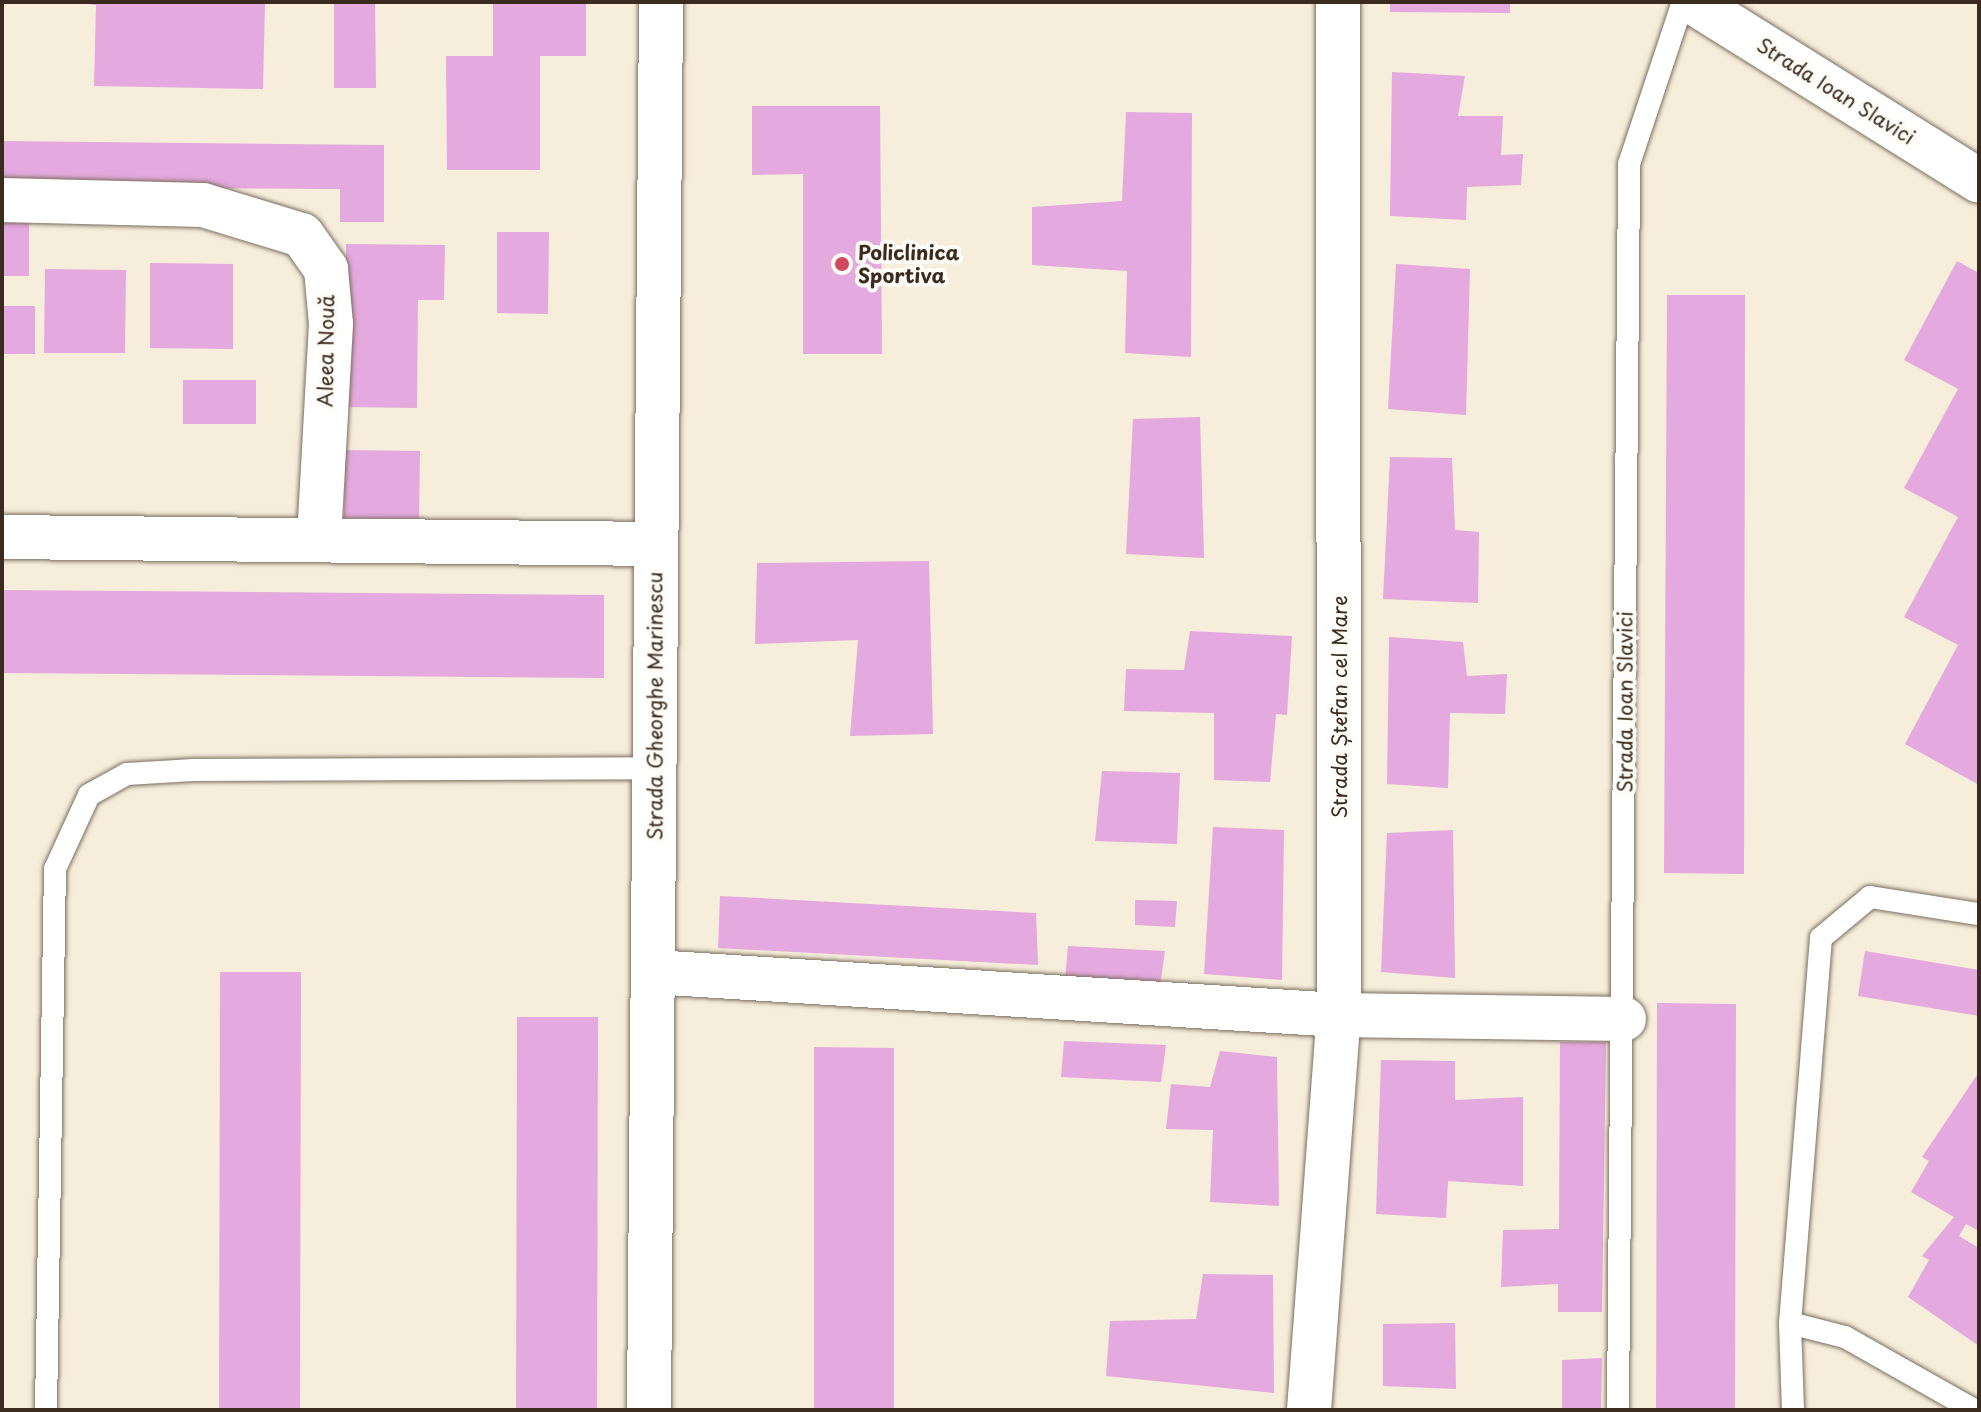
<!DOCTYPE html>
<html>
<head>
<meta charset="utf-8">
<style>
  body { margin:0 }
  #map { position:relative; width:1981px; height:1412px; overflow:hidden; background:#f6edda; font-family:"Playpen Sans",sans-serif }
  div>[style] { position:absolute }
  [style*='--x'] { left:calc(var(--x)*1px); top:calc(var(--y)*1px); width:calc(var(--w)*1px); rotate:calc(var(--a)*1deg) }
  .building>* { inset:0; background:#e4a9de }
  .roads { filter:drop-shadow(0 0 2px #7c6e60) drop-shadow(0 0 2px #7c6e60) }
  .lane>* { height:22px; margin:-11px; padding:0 11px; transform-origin:11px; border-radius:11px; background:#fff }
  .street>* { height:44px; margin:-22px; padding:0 22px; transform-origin:22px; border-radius:22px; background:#fff }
  .dots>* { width:22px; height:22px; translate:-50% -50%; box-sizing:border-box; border:4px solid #fdfcf7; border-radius:50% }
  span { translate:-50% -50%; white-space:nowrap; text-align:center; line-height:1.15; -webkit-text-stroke:8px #fdfcf7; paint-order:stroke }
  .street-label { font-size:20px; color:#3b2a1e }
  .poi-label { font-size:20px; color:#3b2a1e; font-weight:700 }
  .left { translate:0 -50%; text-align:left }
  .frame { position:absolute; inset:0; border:4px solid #3b2a1e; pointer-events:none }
</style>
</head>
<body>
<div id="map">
  <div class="building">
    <div style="clip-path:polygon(73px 2px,265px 2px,263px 89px,94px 86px,96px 5px)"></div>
    <div style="clip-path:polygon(334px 2px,375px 2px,376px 88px,334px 88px)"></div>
    <div style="clip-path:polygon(493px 2px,586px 2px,586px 56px,540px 56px,540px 170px,447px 170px,446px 56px,493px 56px)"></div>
    <div style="clip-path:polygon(1390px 2px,1510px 2px,1510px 13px,1390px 12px)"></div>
    <div style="clip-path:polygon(1392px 72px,1465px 76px,1458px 116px,1503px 116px,1501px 155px,1523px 154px,1521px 185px,1467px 187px,1466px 220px,1390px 216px)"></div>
    <div style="clip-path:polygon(752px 106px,880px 106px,882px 354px,803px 354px,803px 174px,752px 175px)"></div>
    <div style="clip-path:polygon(1126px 112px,1192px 113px,1191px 357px,1125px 353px,1127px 271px,1032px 265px,1032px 207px,1122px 201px)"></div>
    <div style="clip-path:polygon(2px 141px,384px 145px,384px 222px,340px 222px,340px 189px,2px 187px)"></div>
    <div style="clip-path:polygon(2px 222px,29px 223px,29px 276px,2px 276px)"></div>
    <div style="clip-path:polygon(497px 232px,549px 232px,548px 314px,497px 313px)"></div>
    <div style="clip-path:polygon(346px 244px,445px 245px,444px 300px,418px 300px,417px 408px,345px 407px)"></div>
    <div style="clip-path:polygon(1957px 261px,1979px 273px,1979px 785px,1905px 744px,1958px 645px,1904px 617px,1958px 517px,1904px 488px,1958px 389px,1904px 360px)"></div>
    <div style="clip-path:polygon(150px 263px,233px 264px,233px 349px,150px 348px)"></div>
    <div style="clip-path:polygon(1396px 264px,1470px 269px,1466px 415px,1388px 409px)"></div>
    <div style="clip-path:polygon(45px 269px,126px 270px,125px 353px,44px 353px)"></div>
    <div style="clip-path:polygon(1667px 295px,1745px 295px,1744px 874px,1664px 873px)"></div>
    <div style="clip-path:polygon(2px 306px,35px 306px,35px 354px,2px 354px)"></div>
    <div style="clip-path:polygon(183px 380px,256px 380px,256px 424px,183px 424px)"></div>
    <div style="clip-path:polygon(1200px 417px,1204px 558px,1126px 554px,1133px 419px)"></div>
    <div style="clip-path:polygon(345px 450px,420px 451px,419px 519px,344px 518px)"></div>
    <div style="clip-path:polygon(1390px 457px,1452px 458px,1455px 530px,1479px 532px,1478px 603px,1383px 599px)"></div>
    <div style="clip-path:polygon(929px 561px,933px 734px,850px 736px,858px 640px,755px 644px,757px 563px)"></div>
    <div style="clip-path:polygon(2px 590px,604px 595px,604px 678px,2px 673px)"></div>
    <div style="clip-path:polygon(1190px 631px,1292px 636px,1287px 715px,1276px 714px,1270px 782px,1214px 780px,1214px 713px,1124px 711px,1126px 669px,1184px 670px)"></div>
    <div style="clip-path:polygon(1389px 637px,1463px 642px,1467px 676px,1507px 674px,1505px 714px,1450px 713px,1448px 788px,1387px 784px)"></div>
    <div style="clip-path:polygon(1102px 771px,1180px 773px,1177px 844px,1095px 841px)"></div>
    <div style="clip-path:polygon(1213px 827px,1284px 830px,1282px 980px,1204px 974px)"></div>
    <div style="clip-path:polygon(1453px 830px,1455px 978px,1381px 972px,1387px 833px)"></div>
    <div style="clip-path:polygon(720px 896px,1036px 913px,1038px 965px,718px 948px)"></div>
    <div style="clip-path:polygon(1135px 900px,1177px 901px,1175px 927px,1135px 925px)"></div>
    <div style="clip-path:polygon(1068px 946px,1165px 951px,1160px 986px,1065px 980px)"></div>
    <div style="clip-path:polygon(1865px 951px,1979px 970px,1979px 1016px,1858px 996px)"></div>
    <div style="clip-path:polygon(220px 972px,301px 972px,300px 1410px,219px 1410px)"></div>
    <div style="clip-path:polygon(1657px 1003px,1736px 1004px,1735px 1410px,1656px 1410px)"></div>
    <div style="clip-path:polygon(517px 1017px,598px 1017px,597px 1410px,516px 1410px)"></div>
    <div style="clip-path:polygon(1064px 1041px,1166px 1045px,1161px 1082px,1061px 1077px)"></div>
    <div style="clip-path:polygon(1560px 1042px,1606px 1042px,1602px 1312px,1558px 1312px,1558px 1284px,1501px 1287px,1503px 1230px,1559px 1229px)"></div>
    <div style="clip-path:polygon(814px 1047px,894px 1048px,894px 1410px,814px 1410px)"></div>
    <div style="clip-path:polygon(1220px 1051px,1277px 1057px,1279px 1206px,1210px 1202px,1213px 1130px,1166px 1129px,1171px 1084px,1210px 1087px)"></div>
    <div style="clip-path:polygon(1381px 1060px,1455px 1061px,1455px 1100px,1523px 1097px,1523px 1186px,1448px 1181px,1446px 1218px,1376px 1214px)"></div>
    <div style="clip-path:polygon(1979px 1072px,1979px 1231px,1966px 1224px,1959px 1236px,1979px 1248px,1979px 1346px,1908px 1297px,1929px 1260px,1922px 1256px,1954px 1217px,1911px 1192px,1929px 1161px,1922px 1157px)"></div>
    <div style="clip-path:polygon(1203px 1274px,1273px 1275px,1274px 1393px,1106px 1376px,1110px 1321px,1196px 1319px)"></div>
    <div style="clip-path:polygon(1455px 1323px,1456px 1389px,1383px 1386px,1383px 1324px)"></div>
    <div style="clip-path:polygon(1602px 1358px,1601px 1410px,1562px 1410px,1562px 1360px)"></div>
  </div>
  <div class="roads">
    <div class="lane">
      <div style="--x:1790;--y:1323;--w:57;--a:14.3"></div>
      <div style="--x:1845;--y:1337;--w:148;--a:29.5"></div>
      <div style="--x:46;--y:1410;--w:541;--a:-89.05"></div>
      <div style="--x:55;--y:869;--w:81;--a:-65.3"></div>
      <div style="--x:89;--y:795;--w:43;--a:-28.9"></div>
      <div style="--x:127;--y:774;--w:66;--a:-3.5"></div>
      <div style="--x:193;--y:770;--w:462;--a:-0.2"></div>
      <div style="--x:1618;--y:1410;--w:1246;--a:-89.49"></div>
      <div style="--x:1629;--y:164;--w:171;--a:-71.6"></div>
      <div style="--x:1793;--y:1410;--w:87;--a:-92"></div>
      <div style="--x:1790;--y:1323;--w:386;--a:-85.4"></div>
      <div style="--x:1821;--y:938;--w:64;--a:-39.9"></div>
      <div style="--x:1870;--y:897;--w:110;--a:8.9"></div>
    </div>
    <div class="street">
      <div style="--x:1693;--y:2;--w:337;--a:32"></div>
      <div style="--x:2;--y:200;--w:201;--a:1.4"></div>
      <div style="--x:203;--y:205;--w:103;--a:16.9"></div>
      <div style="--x:302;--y:235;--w:42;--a:54.8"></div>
      <div style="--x:326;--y:269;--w:55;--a:84.8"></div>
      <div style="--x:331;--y:324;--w:216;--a:93.2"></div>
      <div style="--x:2;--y:537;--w:654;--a:0.61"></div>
      <div style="--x:653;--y:972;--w:687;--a:3.59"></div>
      <div style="--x:1339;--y:1015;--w:285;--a:0.8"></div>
      <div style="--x:649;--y:1410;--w:1408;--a:-89.51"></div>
      <div style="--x:1309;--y:1410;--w:396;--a:-85.7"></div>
      <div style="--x:1339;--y:1015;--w:1013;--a:-90.06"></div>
    </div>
  </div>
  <div class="dots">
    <div style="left:842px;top:264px;background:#d1495b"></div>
  </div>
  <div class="street-label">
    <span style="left:1836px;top:91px;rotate:32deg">Strada Ioan Slavici</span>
    <span style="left:326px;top:351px;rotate:-89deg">Aleea Nouă</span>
    <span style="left:1625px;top:702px;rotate:-90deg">Strada Ioan Slavici</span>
    <span style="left:655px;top:706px;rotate:-90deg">Strada Gheorghe Marinescu</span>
    <span style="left:1339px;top:707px;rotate:-90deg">Strada Ștefan cel Mare</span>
  </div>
  <div class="poi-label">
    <span class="left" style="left:858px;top:264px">Policlinica<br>Sportiva</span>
  </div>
  <div class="frame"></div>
</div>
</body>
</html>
